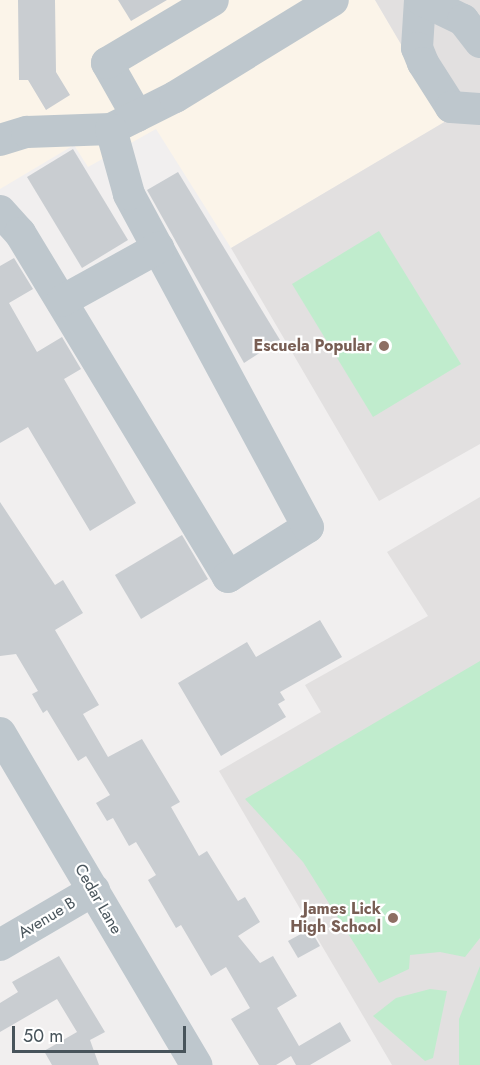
<!DOCTYPE html>
<html>
<head>
<meta charset="utf-8">
<style>
  body { margin:0 }
  #map { position:relative; width:480px; height:1065px; overflow:hidden; background:#f1efef; font-family:Jost,sans-serif }
  div>[style] { position:absolute }
  [style*='--x'] { left:calc(var(--x)*1px); top:calc(var(--y)*1px); width:calc(var(--w)*1px); rotate:calc(var(--a)*1deg) }
  .commercial>* { inset:0; background:#fbf4e9 }
  .education>* { inset:0; background:#e2e0e0 }
  .green>* { inset:0; background:#c0eccd }
  .building>* { inset:0; background:#c9cdd1 }
  .minor>* { height:32px; margin:-16px; padding:0 16px; transform-origin:16px; border-radius:16px; background:#bec7cd }
  .dots>* { width:16px; height:16px; translate:-50% -50%; box-sizing:border-box; border:3px solid #fff; border-radius:50% }
  span { translate:-50% -50%; white-space:nowrap; text-align:center; line-height:1.15; -webkit-text-stroke:4.5px #fff; paint-order:stroke }
  .education-label { font-size:16px; color:#785e54; font-weight:700 }
  .right { translate:-100% -50%; text-align:right }
  .street-label { font-size:16px; color:#48545b }
  .scale { position:absolute; left:12px; top:1026px; width:174px; height:27px; box-sizing:border-box; border:3px solid #48545b; border-top:0; padding-left:8px; font-size:18px; line-height:21px; white-space:nowrap; color:#48545b; -webkit-text-stroke:4px #fff; paint-order:stroke }
</style>
</head>
<body>
<div id="map">
  <div class="commercial">
    <div style="clip-path:polygon(0 0,375px 0,447px 121px,231px 248px,156px 129px,88px 167px,74px 145px,0 189px)"></div>
  </div>
  <div class="education">
    <div style="clip-path:polygon(375px 0,480px 0,480px 444px,379px 501px,231px 248px,446px 121px)"></div>
    <div style="clip-path:polygon(480px 497px,480px 1065px,392px 1065px,219px 771px,321px 712px,305px 685px,428px 616px,387px 552px)"></div>
  </div>
  <div class="green">
    <div style="clip-path:polygon(379px 231px,461px 364px,373px 417px,292px 284px)"></div>
    <div style="clip-path:polygon(480px 661px,480px 938px,465px 957px,440px 952px,410px 955px,409px 969px,379px 983px,303px 862px,245px 799px)"></div>
    <div style="clip-path:polygon(480px 966px,480px 1065px,459px 1065px,459px 1019px)"></div>
    <div style="clip-path:polygon(430px 989px,447px 991px,433px 1058px,425px 1061px,373px 1016px,396px 998px)"></div>
  </div>
  <div class="building">
    <div style="clip-path:polygon(18px 0,55px 0,56px 72px,70px 95px,46px 110px,28px 80px,19px 80px)"></div>
    <div style="clip-path:polygon(118px 0,167px 0,131px 21px)"></div>
    <div style="clip-path:polygon(73px 149px,128px 240px,82px 268px,27px 177px)"></div>
    <div style="clip-path:polygon(178px 172px,280px 340px,244px 363px,147px 190px)"></div>
    <div style="clip-path:polygon(14px 258px,33px 289px,9px 303px,37px 352px,62px 337px,81px 369px,64px 379px,136px 503px,90px 531px,28px 427px,0 443px,0 266px)"></div>
    <div style="clip-path:polygon(0 502px,55px 585px,63px 580px,83px 613px,55px 630px,99px 705px,83px 714px,108px 757px,142px 739px,180px 802px,171px 807px,199px 856px,207px 851px,238px 901px,245px 897px,260px 922px,238px 936px,260px 963px,273px 956px,297px 996px,277px 1008px,299px 1046px,340px 1022px,351px 1041px,310px 1065px,296px 1065px,291px 1056px,276px 1065px,259px 1065px,231px 1019px,250px 1008px,226px 967px,211px 976px,181px 925px,176px 928px,148px 880px,156px 875px,136px 842px,129px 846px,113px 818px,107px 821px,96px 803px,110px 795px,86px 756px,78px 761px,47px 710px,43px 713px,32px 694px,38px 691px,16px 654px,0 656px)"></div>
    <div style="clip-path:polygon(182px 535px,208px 579px,141px 619px,115px 575px)"></div>
    <div style="clip-path:polygon(320px 620px,342px 657px,280px 692px,285px 700px,278px 704px,286px 717px,221px 756px,178px 683px,247px 642px,256px 657px)"></div>
    <div style="clip-path:polygon(310px 929px,320px 946px,298px 958px,288px 941px)"></div>
    <div style="clip-path:polygon(59px 956px,105px 1032px,90px 1040px,99px 1065px,52px 1065px,44px 1051px,77px 1032px,57px 999px,0 1032px,0 1003px,18px 992px,12px 982px)"></div>
  </div>
  <div class="minor">
    <div style="--x:420;--y:0;--w:48;--a:93.6"></div>
    <div style="--x:417;--y:48;--w:16;--a:68"></div>
    <div style="--x:423;--y:63;--w:52;--a:57.5"></div>
    <div style="--x:451;--y:107;--w:29;--a:4"></div>
    <div style="--x:422;--y:0;--w:46;--a:26"></div>
    <div style="--x:463;--y:20;--w:28;--a:52"></div>
    <div style="--x:137;--y:116;--w:61;--a:-119.5"></div>
    <div style="--x:107;--y:63;--w:123;--a:-30.7"></div>
    <div style="--x:0;--y:140;--w:28;--a:-17"></div>
    <div style="--x:27;--y:132;--w:84;--a:-2"></div>
    <div style="--x:111;--y:129;--w:72;--a:-26.6"></div>
    <div style="--x:175;--y:97;--w:185;--a:-31.5"></div>
    <div style="--x:0;--y:211;--w:30;--a:48"></div>
    <div style="--x:20;--y:233;--w:402;--a:58.8"></div>
    <div style="--x:228;--y:577;--w:94;--a:-32"></div>
    <div style="--x:308;--y:527;--w:378;--a:-118.3"></div>
    <div style="--x:129;--y:194;--w:67;--a:-105.5"></div>
    <div style="--x:62;--y:301;--w:110;--a:-28.9"></div>
    <div style="--x:0;--y:733;--w:386;--a:59.4"></div>
    <div style="--x:0;--y:945;--w:109;--a:-30.3"></div>
  </div>
  <div class="dots">
    <div style="left:384px;top:346px;background:#8d6e63"></div>
    <div style="left:393px;top:918px;background:#8d6e63"></div>
  </div>
  <div class="education-label">
    <span class="right" style="left:372px;top:346px">Escuela Popular</span>
    <span class="right" style="left:381px;top:918px">James Lick<br>High School</span>
  </div>
  <div class="street-label">
    <span style="left:98px;top:899px;rotate:60deg">Cedar Lane</span>
    <span style="left:47px;top:918px;rotate:-31deg">Avenue B</span>
  </div>
  <div class="scale">50 m</div>
</div>
</body>
</html>
